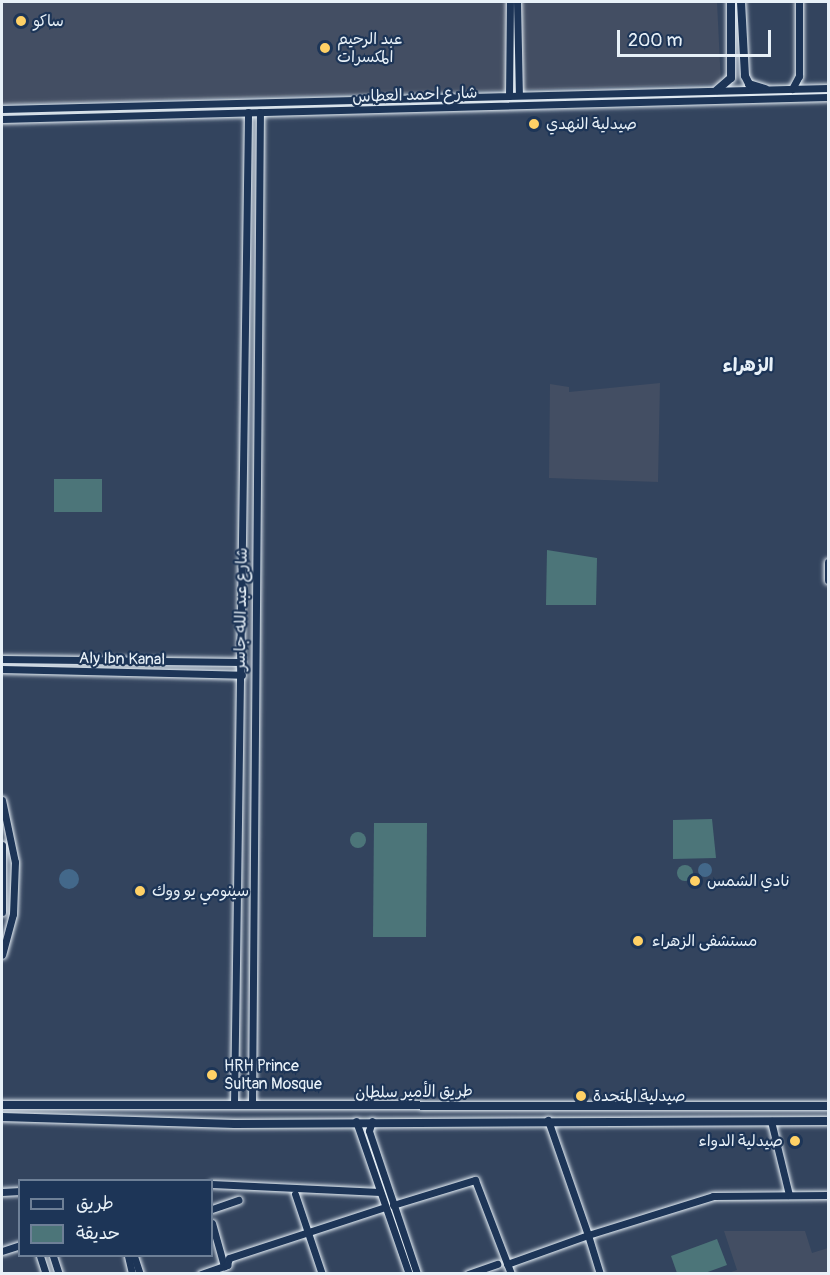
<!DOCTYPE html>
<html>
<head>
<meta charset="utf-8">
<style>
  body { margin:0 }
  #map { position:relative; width:830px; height:1275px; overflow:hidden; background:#33445e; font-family:Pangolin,"Playpen Sans Arabic",sans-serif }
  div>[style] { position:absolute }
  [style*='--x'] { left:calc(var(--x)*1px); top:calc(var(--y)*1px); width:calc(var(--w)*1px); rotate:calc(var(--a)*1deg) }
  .built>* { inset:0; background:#434e63 }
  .green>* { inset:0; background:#4c7579 }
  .round { border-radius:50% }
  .water>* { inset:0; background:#43688a }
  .roads { filter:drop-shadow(0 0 2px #e8f1f8) drop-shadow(0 0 2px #e8f1f8) }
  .minor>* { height:7px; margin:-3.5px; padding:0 3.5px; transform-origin:3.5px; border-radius:3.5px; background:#1d3557 }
  .major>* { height:8px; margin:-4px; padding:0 4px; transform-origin:4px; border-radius:4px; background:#1d3557 }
  .dots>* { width:16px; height:16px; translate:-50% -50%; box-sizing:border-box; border:3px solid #1d3557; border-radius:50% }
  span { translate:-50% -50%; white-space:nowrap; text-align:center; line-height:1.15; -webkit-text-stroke:4.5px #1d3557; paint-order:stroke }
  .poi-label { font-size:16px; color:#e8f1f8 }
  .left { translate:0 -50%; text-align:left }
  .right { translate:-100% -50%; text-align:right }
  .street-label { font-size:16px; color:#e8f1f8 }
  .neighbourhood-label { font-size:18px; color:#e8f1f8; font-weight:700 }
  .frame { position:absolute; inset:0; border:3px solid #e8f1f8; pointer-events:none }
  .legend { position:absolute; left:18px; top:1179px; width:195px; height:78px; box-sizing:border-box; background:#1d3557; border:2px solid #6e8097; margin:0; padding:8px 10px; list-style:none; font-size:18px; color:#e8f1f8 }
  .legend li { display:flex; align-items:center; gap:12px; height:30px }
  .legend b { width:30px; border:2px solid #6e8097 }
  .scale { position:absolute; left:617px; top:30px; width:154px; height:27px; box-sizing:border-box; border:3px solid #e8f1f8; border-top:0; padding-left:8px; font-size:18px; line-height:21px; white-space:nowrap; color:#e8f1f8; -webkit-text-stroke:4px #1d3557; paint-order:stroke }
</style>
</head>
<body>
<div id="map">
  <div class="built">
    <div style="clip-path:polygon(2px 2px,717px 2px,721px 84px,2px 104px)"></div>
    <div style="clip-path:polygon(660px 383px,658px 482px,549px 478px,550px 384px,569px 387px,569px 392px)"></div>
    <div style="clip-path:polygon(724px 1231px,805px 1231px,812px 1253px,828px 1248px,828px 1273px,728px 1273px,737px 1270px)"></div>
  </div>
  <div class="green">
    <div style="clip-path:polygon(54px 479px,102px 479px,102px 512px,54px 512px)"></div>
    <div style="clip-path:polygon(547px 550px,597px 558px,596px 605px,546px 605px)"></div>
    <div style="clip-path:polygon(712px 819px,716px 858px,673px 859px,673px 820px)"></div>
    <div style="clip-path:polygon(374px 823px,427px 823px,426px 937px,373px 937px)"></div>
    <div class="round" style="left:350px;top:832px;width:16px;height:16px"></div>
    <div class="round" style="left:677px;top:865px;width:16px;height:16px"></div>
    <div style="clip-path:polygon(717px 1239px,727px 1265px,705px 1273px,677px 1273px,671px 1256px)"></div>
  </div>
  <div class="water">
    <div class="round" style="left:698px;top:863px;width:14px;height:14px"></div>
    <div class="round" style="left:59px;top:869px;width:20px;height:20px"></div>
  </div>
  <div class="roads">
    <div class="minor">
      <div style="--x:517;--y:2;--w:93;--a:88.8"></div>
      <div style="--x:792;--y:89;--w:15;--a:-62"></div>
      <div style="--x:799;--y:76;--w:74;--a:-90"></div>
      <div style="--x:509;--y:96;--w:94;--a:-89.4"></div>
      <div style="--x:2;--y:109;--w:826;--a:-1.46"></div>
      <div style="--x:2;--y:119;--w:826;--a:-1.53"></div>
      <div style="--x:828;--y:562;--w:18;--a:90"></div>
      <div style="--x:2;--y:659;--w:240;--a:0.7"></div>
      <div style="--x:2;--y:669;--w:240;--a:1.4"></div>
      <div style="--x:2;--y:800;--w:63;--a:78.2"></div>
      <div style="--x:15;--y:862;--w:52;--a:92.2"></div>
      <div style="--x:13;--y:914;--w:42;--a:105"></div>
      <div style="--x:2;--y:845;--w:67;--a:90"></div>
      <div style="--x:234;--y:1105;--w:993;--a:-89.19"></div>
      <div style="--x:252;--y:1105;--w:993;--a:-89.54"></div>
      <div style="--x:356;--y:1121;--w:162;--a:70.9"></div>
      <div style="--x:372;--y:1121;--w:10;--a:107"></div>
      <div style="--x:369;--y:1131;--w:151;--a:71.4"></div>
      <div style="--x:771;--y:1121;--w:76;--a:76.3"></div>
      <div style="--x:212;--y:1184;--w:168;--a:2.7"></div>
      <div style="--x:2;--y:1192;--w:18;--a:-3"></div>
      <div style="--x:295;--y:1194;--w:84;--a:71.4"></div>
      <div style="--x:393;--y:1205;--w:86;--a:-17"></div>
      <div style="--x:475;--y:1180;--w:101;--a:69"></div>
      <div style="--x:212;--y:1209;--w:28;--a:-19"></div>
      <div style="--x:212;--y:1223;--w:45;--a:74.4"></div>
      <div style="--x:2;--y:1251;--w:19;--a:-18"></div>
      <div style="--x:40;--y:1256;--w:19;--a:72"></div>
      <div style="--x:53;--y:1256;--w:19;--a:72"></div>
      <div style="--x:128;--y:1256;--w:18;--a:77"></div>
      <div style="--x:134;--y:1256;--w:19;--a:72"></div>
      <div style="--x:507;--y:1264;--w:86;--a:-19.7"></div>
      <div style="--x:588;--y:1235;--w:122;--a:-109.2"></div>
      <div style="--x:201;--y:1274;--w:28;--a:-19"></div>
      <div style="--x:227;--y:1265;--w:7;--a:-74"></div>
      <div style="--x:229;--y:1258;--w:164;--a:-18.1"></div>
      <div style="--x:468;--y:1274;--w:31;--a:-19"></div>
      <div style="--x:600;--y:1274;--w:41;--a:-107.1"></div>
      <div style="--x:588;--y:1235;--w:131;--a:-17.3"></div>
      <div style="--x:713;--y:1196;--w:115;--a:-0.5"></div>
    </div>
    <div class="major">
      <div style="--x:741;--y:2;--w:74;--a:86.9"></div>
      <div style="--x:745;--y:76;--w:9;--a:63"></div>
      <div style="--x:749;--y:84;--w:17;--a:17"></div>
      <div style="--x:717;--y:90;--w:18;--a:-41"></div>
      <div style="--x:731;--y:78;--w:76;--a:-90"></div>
      <div style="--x:2;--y:1105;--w:826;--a:0.07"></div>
      <div style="--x:2;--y:1117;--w:233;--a:1.7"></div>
      <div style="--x:235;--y:1124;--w:593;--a:-0.29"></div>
    </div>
  </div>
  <div class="dots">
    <div style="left:21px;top:21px;background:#ffd166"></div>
    <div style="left:325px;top:48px;background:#ffd166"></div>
    <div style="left:534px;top:124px;background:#ffd166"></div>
    <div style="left:695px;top:881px;background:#ffd166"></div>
    <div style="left:140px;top:891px;background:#ffd166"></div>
    <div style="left:638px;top:941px;background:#ffd166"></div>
    <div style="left:212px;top:1075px;background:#ffd166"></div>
    <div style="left:581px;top:1096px;background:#ffd166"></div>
    <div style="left:795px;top:1141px;background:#ffd166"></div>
  </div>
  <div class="poi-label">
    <span class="left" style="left:33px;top:21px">ساكو</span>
    <span class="left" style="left:337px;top:48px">عبد الرحيم<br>المكسرات</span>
    <span class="left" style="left:546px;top:124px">صيدلية النهدي</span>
    <span class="left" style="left:707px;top:881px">نادي الشمس</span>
    <span class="left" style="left:152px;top:891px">سينومي يو ووك</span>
    <span class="left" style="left:652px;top:941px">مستشفى الزهراء</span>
    <span class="left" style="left:224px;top:1075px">HRH Prince<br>Sultan Mosque</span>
    <span class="left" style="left:593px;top:1096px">صيدلية المتحدة</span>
    <span class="right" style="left:783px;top:1141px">صيدلية الدواء</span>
  </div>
  <div class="street-label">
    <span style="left:415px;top:95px;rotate:-2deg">شارع احمد العطاس</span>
    <span style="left:241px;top:609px;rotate:-89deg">شارع عبد الله جاسر</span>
    <span style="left:122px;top:659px;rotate:1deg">Aly Ibn Kanal</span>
    <span style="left:414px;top:1092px;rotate:-1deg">طريق الأمير سلطان</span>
  </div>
  <div class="neighbourhood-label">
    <span style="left:748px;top:366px">الزهراء</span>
  </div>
  <div class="frame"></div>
  <ul class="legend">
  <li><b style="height:8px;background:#1d3557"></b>طريق</li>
  <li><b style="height:16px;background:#4c7579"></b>حديقة</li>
  </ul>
  <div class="scale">200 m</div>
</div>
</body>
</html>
